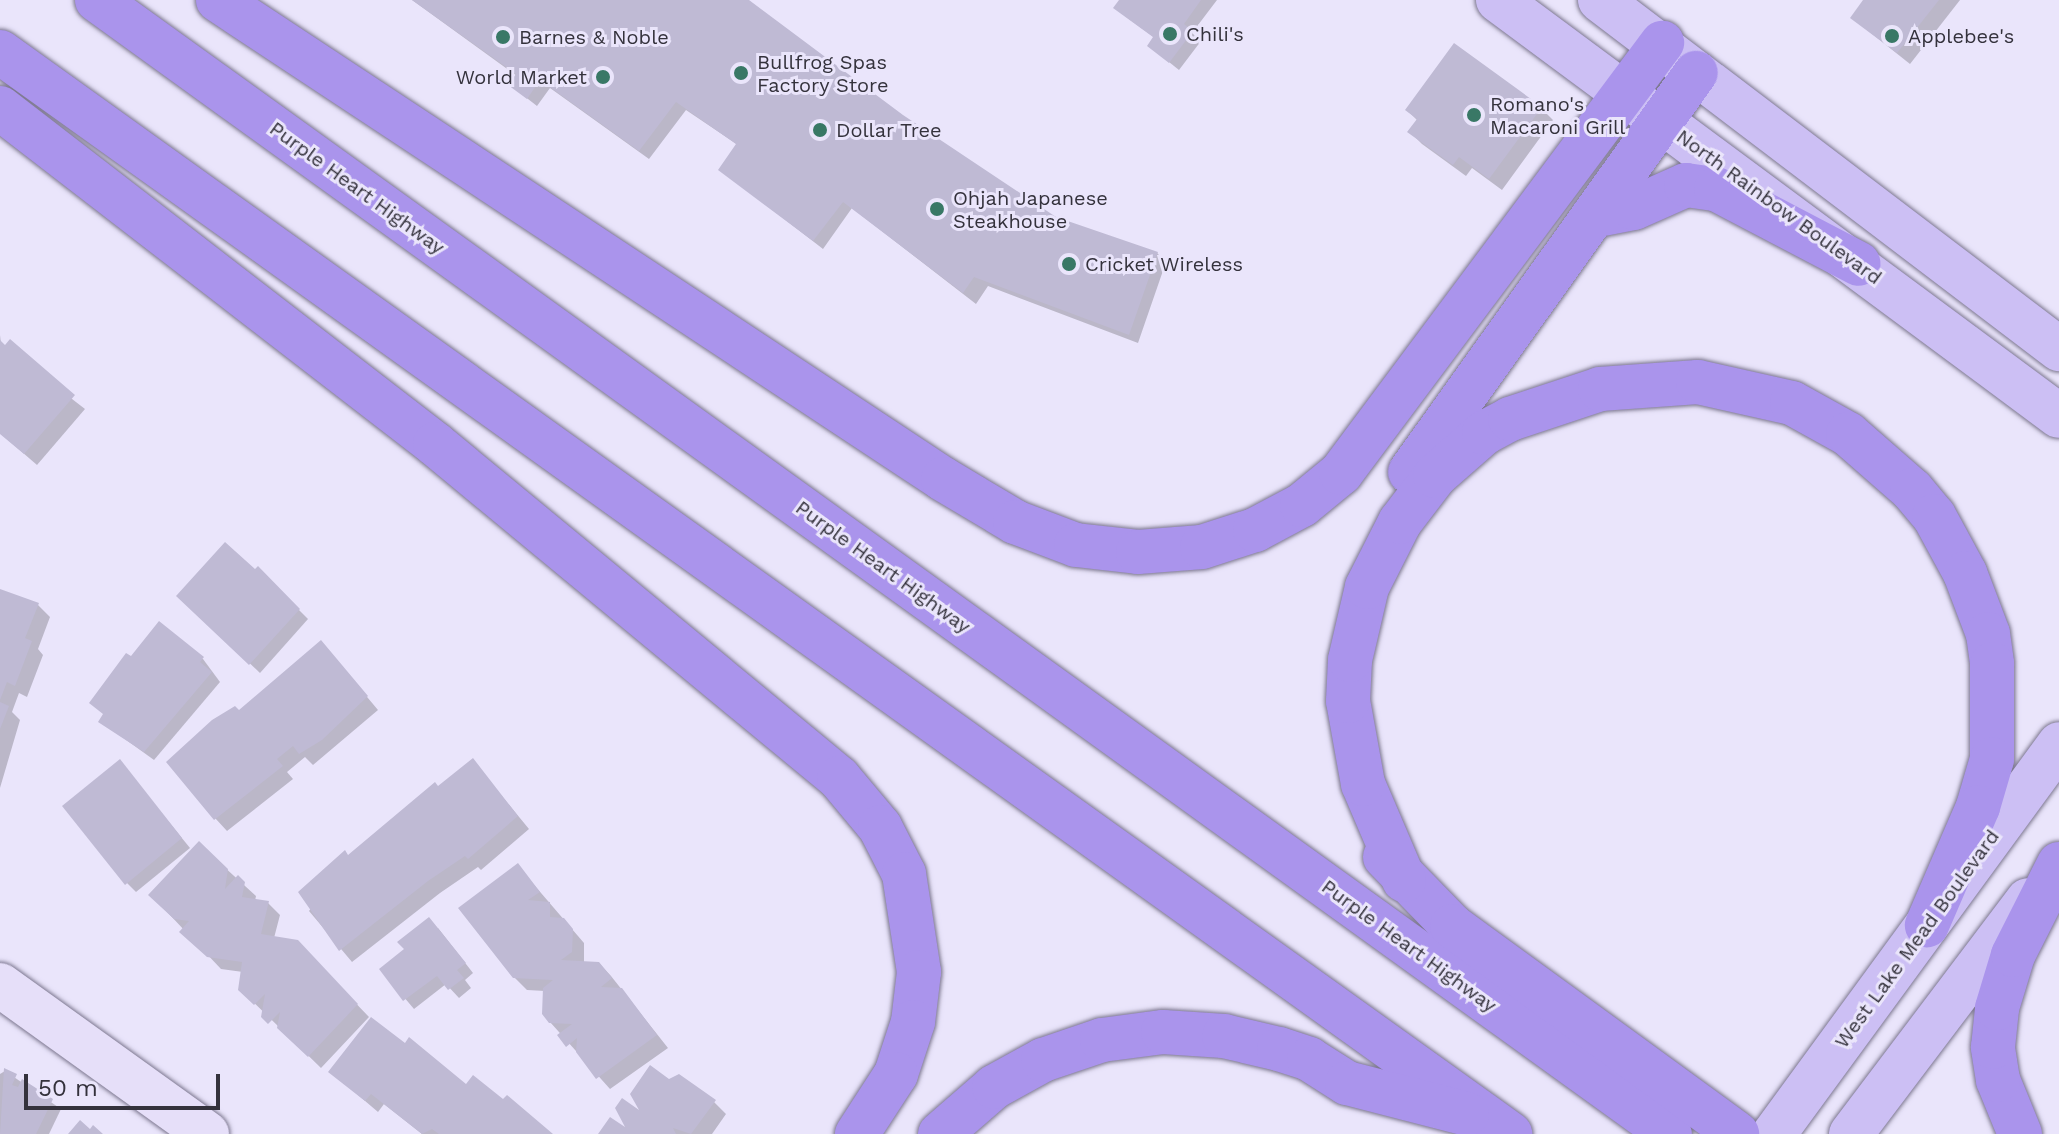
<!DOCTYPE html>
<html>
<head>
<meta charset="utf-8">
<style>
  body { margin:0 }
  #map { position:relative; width:2059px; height:1134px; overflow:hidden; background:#eae5fb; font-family:"Work Sans",sans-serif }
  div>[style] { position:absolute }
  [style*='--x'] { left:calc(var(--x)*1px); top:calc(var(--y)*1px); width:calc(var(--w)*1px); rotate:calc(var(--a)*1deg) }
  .shadow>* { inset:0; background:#0003 }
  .building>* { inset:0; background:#bfbad4 }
  .roads { filter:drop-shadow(0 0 2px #7c778f) drop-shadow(0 0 2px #7c778f) }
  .secondary>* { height:44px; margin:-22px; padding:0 22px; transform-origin:22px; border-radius:22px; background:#e6dff9 }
  .primary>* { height:44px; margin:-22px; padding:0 22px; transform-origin:22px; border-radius:22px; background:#ccbff4 }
  .highway>* { height:44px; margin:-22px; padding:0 22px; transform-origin:22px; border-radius:22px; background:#aa94ec }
  .dots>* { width:22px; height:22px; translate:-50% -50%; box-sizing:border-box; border:4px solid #eae5fb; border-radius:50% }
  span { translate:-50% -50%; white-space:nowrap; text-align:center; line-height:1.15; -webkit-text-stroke:6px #eae5fb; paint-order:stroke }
  .poi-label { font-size:20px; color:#34323c }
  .left { translate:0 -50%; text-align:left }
  .right { translate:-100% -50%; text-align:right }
  .street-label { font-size:20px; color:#34323c }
  .scale { position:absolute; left:24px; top:1074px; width:196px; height:36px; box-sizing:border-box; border:4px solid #34323c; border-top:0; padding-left:10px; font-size:24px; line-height:28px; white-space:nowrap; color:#34323c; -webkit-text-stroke:6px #eae5fb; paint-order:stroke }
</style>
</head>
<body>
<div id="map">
  <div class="shadow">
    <div style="clip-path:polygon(412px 0,742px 0,902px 117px,1055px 219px,1157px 253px,1166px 262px,1138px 343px,988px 286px,976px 304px,852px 208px,823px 249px,721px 170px,738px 145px,686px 110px,649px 159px,550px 88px,537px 106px,510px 85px,517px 76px)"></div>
    <div style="clip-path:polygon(1121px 0,1217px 0,1192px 33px,1201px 41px,1179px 70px,1149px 46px,1155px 38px,1125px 16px)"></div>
    <div style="clip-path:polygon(1865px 0,1960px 0,1910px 64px,1852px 18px)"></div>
    <div style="clip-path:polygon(1541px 108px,1553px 120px,1502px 190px,1472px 168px,1466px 176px,1422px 144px,1410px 132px,1418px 121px,1407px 110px)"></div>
    <div style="clip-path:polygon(0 335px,1px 344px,85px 409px,37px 465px,0 433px)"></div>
    <div style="clip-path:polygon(258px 569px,308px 619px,260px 673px,179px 596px)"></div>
    <div style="clip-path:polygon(0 591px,38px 605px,50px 617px,38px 649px,43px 655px,27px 697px,19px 693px,12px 712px,20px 720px,0 788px)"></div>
    <div style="clip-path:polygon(321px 642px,378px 710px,313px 765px,305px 757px,287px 772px,293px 779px,227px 831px,215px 818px,239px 712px)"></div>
    <div style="clip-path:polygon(131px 659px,203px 659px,220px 682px,154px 760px,100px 721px)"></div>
    <div style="clip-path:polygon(473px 761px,529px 829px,481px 870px,478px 867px,440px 893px,352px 962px,309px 911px,349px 857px)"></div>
    <div style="clip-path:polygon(120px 762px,190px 848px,136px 892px,127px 883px)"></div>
    <div style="clip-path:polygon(199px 844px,256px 896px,255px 901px,268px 903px,280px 915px,274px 938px,297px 942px,369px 1017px,321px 1068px,240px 989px,243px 972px,221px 969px,151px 895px)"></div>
    <div style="clip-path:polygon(517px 865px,584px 943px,584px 963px,599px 963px,611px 976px,668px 1048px,610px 1089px,550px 1022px,545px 991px,527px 990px,514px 977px)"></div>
    <div style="clip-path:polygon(438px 928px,473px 973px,465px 980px,471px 988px,459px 998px,446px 984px,414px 1009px,381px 970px)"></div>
    <div style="clip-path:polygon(5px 1071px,61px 1109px,49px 1134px,0 1134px,0 1074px)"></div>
    <div style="clip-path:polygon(331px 1072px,466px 1086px,550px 1134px,422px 1134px,384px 1104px,378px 1112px)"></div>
    <div style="clip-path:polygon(669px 1081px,714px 1102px,726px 1114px,712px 1134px,601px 1134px,631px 1134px)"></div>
  </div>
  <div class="building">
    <div style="clip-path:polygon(412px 0,749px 0,903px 115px,1056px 217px,1158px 252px,1129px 335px,974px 277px,963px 293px,843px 202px,813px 241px,718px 170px,736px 144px,676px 102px,639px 151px,540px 80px,527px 99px,508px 85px,516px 74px)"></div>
    <div style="clip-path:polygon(1119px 0,1201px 0,1184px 24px,1193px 31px,1169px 63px,1147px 46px,1153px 37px,1113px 8px)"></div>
    <div style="clip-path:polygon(1863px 0,1939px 0,1897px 53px,1850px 18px)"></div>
    <div style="clip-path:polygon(1454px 43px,1542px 107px,1489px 179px,1459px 157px,1453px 165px,1407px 132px,1417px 119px,1405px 110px)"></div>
    <div style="clip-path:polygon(10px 339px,75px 395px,24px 454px,0 434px,0 340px,5px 345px)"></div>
    <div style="clip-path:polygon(225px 542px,255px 569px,258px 566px,300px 609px,249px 665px,176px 596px)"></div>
    <div style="clip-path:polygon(0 589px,39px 603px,25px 638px,32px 641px,15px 686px,7px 682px,0 700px)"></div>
    <div style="clip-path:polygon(159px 621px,204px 657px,200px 662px,212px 672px,144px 752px,98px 722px,103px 714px,89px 703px,126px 653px,131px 656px)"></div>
    <div style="clip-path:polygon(321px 640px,368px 696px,322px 740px,299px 754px,293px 746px,277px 759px,283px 766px,214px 820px,166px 762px,212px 720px,235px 706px,239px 710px)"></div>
    <div style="clip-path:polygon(0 702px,9px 706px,0 729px)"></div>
    <div style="clip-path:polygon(473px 758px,518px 816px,468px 859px,465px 856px,428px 881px,339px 951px,298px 892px,345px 850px,348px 855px,435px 782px,438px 786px)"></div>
    <div style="clip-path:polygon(120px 759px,182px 838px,125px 885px,62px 806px)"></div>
    <div style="clip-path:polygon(199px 841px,228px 869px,225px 889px,238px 875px,245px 882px,242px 897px,269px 901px,261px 934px,298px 940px,358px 1004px,308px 1057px,277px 1028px,280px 1012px,268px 1024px,261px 1017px,265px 994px,254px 1005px,238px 990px,242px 962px,207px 957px,179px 932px,189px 921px,174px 919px,148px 895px)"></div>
    <div style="clip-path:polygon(518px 863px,540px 892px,528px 900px,550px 902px,550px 917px,564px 918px,573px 929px,572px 952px,561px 960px,599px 962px,612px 978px,601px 987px,622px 988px,657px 1035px,596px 1079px,576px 1052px,577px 1038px,566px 1047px,557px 1035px,572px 1024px,549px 1023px,542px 1014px,543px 988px,553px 980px,513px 978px,458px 908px)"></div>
    <div style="clip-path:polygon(429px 917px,466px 963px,457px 970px,464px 978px,448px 990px,437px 976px,403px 1001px,379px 969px,404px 949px,397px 942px)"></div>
    <div style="clip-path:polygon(371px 1017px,405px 1043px,409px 1037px,466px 1084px,473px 1075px,503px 1099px,507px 1095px,553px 1134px,439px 1134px,432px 1129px,422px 1134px,371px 1094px,365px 1101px,328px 1072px)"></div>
    <div style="clip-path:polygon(650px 1065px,669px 1079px,679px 1074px,716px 1100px,691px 1134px,673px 1128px,676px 1134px,598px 1134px,610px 1117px,625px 1127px,615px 1108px,622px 1098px,639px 1110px,630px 1094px)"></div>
    <div style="clip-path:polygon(4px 1068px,17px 1074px,12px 1085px,18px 1087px,22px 1079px,53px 1099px,36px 1134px,0 1134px)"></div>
    <div style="clip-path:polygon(80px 1120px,90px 1129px,93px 1125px,103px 1134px,68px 1134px)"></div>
  </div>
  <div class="roads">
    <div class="secondary">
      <div style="--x:0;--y:985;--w:255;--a:35.7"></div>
    </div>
    <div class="primary">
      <div style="--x:1498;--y:0;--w:698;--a:36.56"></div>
      <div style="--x:1600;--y:0;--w:577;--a:37.25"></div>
      <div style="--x:1774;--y:1134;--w:483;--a:-53.8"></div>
      <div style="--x:1851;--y:1134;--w:293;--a:-52.9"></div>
    </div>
    <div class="highway">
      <div style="--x:97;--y:0;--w:1939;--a:35.79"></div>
      <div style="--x:218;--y:0;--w:869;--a:33.45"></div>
      <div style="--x:943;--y:479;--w:84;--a:30.8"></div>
      <div style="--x:1015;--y:522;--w:65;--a:20.7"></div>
      <div style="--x:1076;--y:545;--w:62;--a:6.4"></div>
      <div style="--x:1138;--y:552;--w:64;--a:-4.5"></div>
      <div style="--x:1202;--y:547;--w:56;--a:-17.8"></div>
      <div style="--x:1255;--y:530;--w:53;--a:-28"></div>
      <div style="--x:1302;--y:505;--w:50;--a:-39.4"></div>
      <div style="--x:1341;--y:473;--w:537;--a:-53.26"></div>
      <div style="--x:0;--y:52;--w:1858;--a:35.62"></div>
      <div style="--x:0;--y:108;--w:550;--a:37.68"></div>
      <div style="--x:435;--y:444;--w:524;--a:39.58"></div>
      <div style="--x:839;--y:778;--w:64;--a:50.1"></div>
      <div style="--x:880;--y:827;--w:53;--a:62.9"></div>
      <div style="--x:904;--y:874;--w:99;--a:81.3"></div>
      <div style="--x:919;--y:972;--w:50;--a:96.8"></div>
      <div style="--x:913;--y:1022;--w:55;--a:108.1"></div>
      <div style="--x:896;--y:1074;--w:72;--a:123"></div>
      <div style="--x:1593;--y:216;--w:42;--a:-11"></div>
      <div style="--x:1634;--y:208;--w:57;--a:-23.9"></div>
      <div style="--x:1686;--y:185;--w:30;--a:8"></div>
      <div style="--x:1716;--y:189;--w:161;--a:27.7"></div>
      <div style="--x:1410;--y:472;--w:491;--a:-54.4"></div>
      <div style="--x:1385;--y:857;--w:96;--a:45.8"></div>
      <div style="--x:1452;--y:926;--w:353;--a:36.1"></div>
      <div style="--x:1404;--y:880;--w:104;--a:-113.1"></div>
      <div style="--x:1363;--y:784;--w:84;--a:-100.2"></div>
      <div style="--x:1348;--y:701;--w:41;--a:-87.2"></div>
      <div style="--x:1350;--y:660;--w:75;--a:-76.9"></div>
      <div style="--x:1367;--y:587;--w:73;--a:-63.1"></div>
      <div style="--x:1400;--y:522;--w:58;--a:-52.7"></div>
      <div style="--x:1435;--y:476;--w:65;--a:-41.3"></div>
      <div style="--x:1484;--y:433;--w:30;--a:-28"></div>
      <div style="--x:1510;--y:419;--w:95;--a:-18.4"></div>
      <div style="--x:1600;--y:389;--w:98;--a:-4.1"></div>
      <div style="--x:1698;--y:382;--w:96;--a:12.6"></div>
      <div style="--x:1792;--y:403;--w:64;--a:29"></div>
      <div style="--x:1848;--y:434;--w:85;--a:41.2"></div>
      <div style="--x:1912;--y:490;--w:34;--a:50"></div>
      <div style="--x:1934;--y:516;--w:65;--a:61.5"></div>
      <div style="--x:1965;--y:573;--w:65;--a:69.3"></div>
      <div style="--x:1988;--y:634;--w:30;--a:82"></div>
      <div style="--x:1992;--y:664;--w:95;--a:90"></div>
      <div style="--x:1992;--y:759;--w:50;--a:106.3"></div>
      <div style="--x:1978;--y:807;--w:129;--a:113.4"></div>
      <div style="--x:940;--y:1134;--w:72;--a:-41"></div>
      <div style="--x:994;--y:1087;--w:56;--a:-28.9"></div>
      <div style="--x:1043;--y:1060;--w:62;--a:-18.7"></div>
      <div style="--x:1102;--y:1040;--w:62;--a:-7.5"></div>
      <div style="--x:1163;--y:1032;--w:61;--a:3.8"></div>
      <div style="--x:1224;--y:1036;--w:57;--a:13.3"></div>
      <div style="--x:1279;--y:1049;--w:32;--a:18"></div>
      <div style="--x:1309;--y:1059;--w:45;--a:32.3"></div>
      <div style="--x:1347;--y:1083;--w:124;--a:14.5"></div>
      <div style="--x:2020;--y:1134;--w:58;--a:-112.2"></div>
      <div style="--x:1998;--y:1080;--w:33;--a:-99"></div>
      <div style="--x:1993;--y:1047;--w:39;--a:-84"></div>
      <div style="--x:1997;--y:1008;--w:55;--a:-73.2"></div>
      <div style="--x:2013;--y:955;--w:102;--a:-63.2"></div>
    </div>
  </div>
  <div class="dots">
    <div style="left:1170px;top:34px;background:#397866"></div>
    <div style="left:1892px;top:36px;background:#397866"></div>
    <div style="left:503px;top:37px;background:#397866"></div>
    <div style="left:741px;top:73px;background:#397866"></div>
    <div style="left:603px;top:77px;background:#397866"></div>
    <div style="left:1474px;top:115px;background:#397866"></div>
    <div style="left:820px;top:130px;background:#397866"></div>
    <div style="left:937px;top:209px;background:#397866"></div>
    <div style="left:1069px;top:264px;background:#397866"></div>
  </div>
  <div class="poi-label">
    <span class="left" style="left:1186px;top:34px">Chili's</span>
    <span class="left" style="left:1908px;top:36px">Applebee's</span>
    <span class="left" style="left:519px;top:37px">Barnes &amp; Noble</span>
    <span class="left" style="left:757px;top:74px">Bullfrog Spas<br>Factory Store</span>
    <span class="right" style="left:587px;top:77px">World Market</span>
    <span class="left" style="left:1490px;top:116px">Romano's<br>Macaroni Grill</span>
    <span class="left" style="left:836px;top:130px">Dollar Tree</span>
    <span class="left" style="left:953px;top:210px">Ohjah Japanese<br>Steakhouse</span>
    <span class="left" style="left:1085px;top:264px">Cricket Wireless</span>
  </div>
  <div class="street-label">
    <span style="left:357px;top:188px;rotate:36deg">Purple Heart Highway</span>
    <span style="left:1779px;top:207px;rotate:36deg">North Rainbow Boulevard</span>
    <span style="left:883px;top:567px;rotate:36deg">Purple Heart Highway</span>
    <span style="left:1917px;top:939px;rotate:-54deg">West Lake Mead Boulevard</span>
    <span style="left:1409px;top:946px;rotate:36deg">Purple Heart Highway</span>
  </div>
  <div class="scale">50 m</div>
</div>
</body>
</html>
